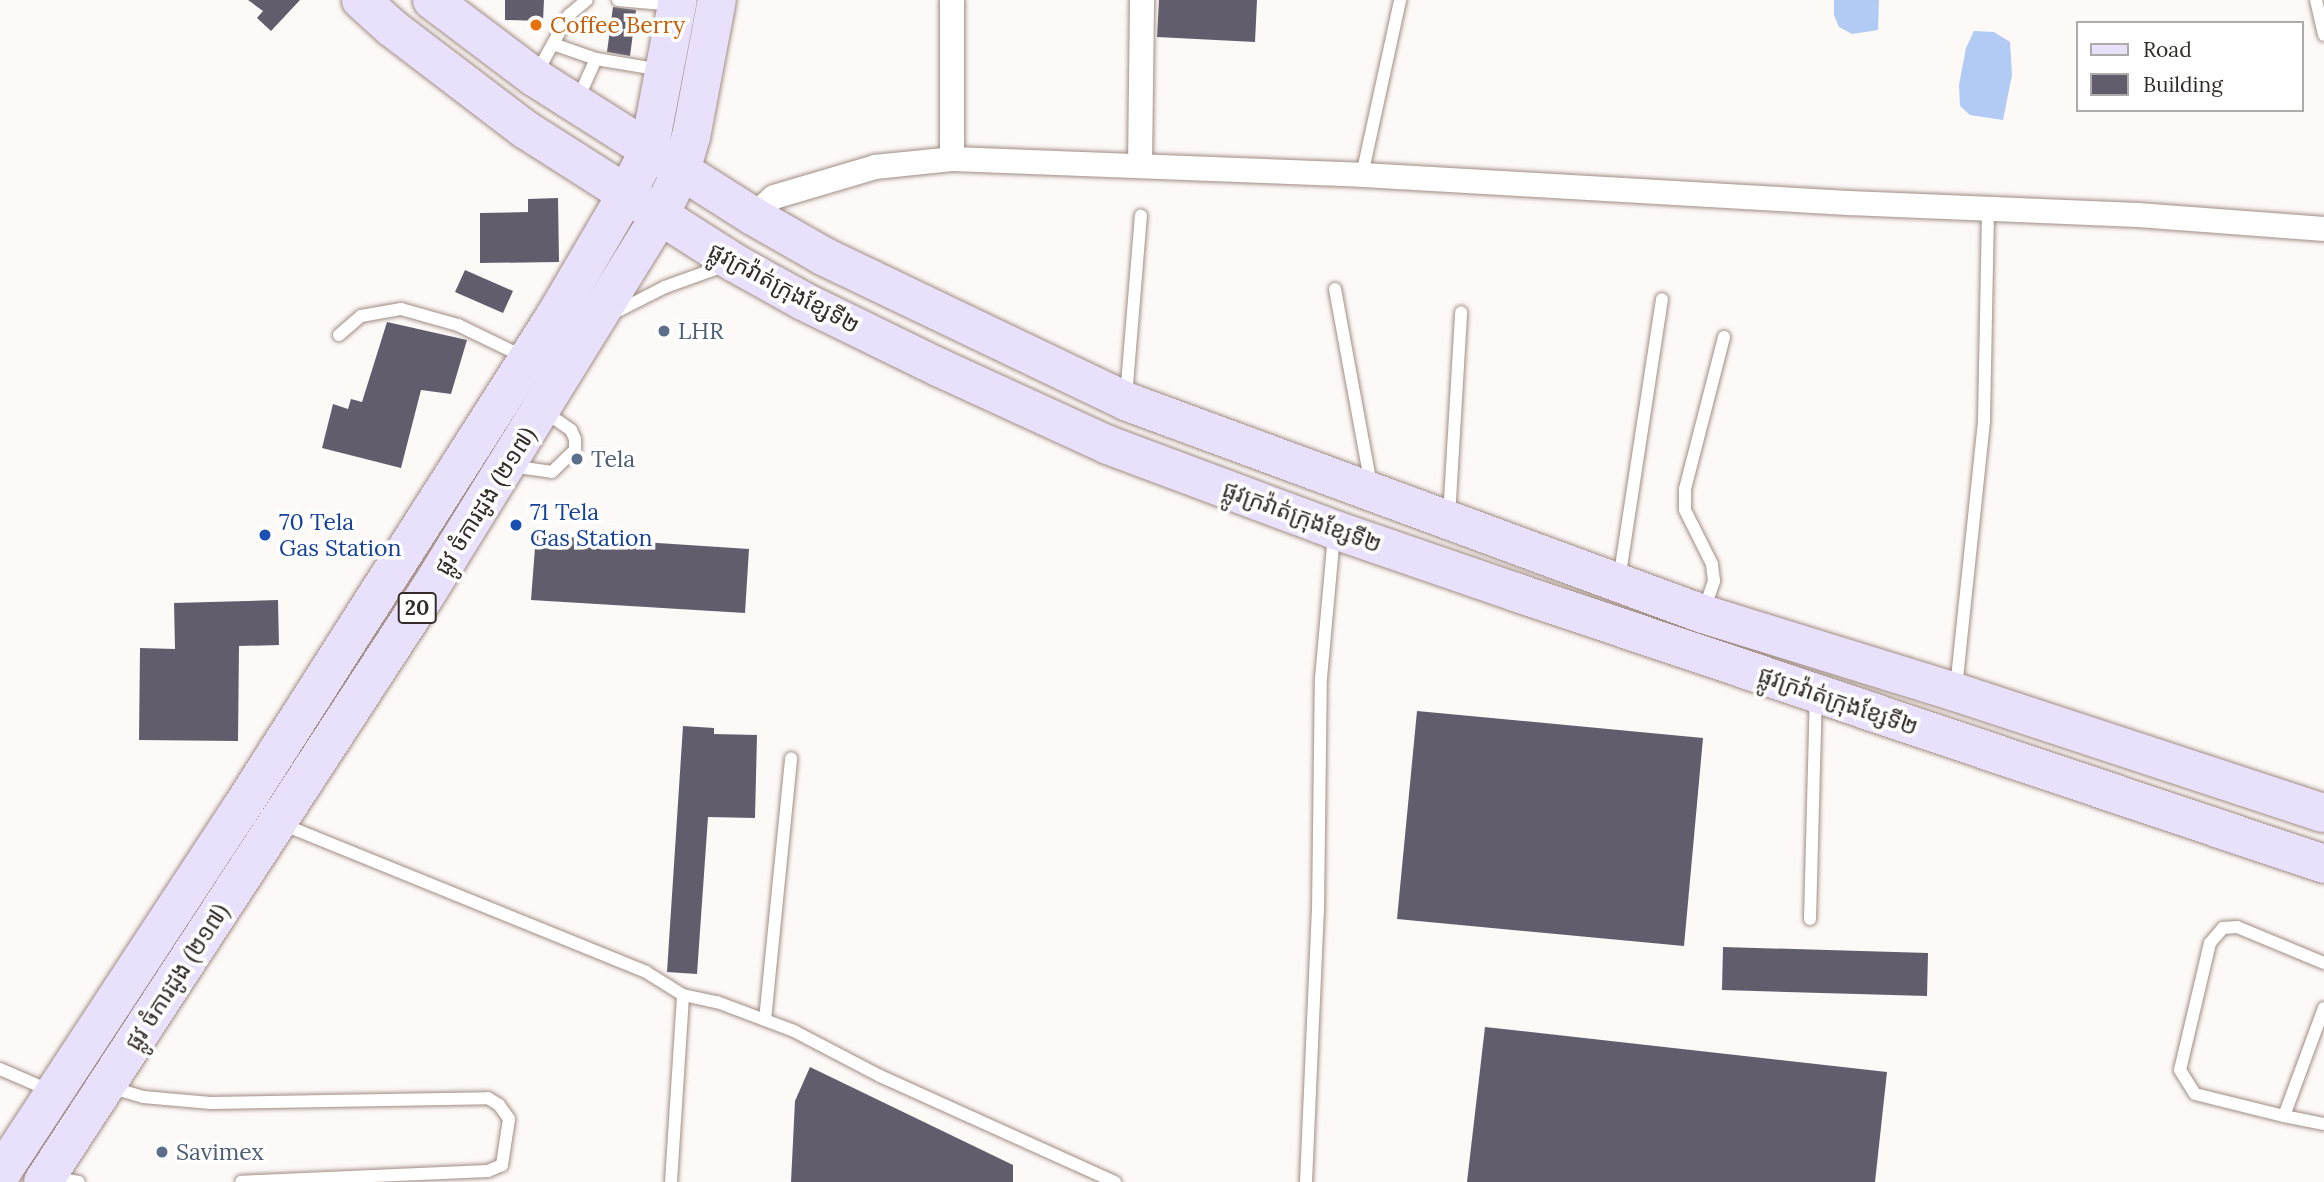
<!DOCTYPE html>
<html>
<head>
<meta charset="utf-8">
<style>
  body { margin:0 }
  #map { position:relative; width:2324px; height:1182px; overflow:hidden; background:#fdf9f7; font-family:Lora,"Noto Sans Khmer",serif }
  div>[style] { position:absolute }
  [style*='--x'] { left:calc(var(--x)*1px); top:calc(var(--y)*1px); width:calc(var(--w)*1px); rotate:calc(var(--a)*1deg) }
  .water>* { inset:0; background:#b2cbf4 }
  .building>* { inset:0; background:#625d6d }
  .roads { filter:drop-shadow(0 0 2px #a08d83) drop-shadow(0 0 2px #a08d83) }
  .lane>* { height:12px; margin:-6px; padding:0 6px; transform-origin:6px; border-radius:6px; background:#fff }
  .street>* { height:24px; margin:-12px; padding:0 12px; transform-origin:12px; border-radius:12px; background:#fff }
  .primary>* { height:38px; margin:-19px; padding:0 19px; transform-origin:19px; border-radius:19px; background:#e9e0fc }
  .dots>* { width:19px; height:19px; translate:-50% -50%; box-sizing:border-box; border:4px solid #fff; border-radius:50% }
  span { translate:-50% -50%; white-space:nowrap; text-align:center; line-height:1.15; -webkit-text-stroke:7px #fff; paint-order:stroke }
  .shield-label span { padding:2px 5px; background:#fff; border:2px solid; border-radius:5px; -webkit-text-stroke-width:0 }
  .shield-label { font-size:21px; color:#332b27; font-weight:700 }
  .food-label { font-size:23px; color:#c56008 }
  .left { translate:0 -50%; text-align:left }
  .street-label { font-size:23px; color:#332b27 }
  .service-label { font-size:23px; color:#4e5e75 }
  .transit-label { font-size:23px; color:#164399 }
  .legend { position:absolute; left:2076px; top:21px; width:228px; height:91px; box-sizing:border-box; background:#fff; border:2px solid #adaaa9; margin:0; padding:9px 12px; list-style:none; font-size:21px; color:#332b27 }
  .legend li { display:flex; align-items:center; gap:14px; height:35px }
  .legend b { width:35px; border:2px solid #adaaa9 }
</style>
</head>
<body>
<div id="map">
  <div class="water">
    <div style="clip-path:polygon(1834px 0,1879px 0,1878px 30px,1852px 34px,1839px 27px,1834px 15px)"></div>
    <div style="clip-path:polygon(1974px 31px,1994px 32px,2010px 42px,2012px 75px,2003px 120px,1970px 115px,1960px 106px,1959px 85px,1966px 48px)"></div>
  </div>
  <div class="building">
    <div style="clip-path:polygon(248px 0,300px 0,271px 31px,257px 18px,263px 11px)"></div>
    <div style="clip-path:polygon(505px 0,544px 0,543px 21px,505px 20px)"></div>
    <div style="clip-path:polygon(1159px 0,1257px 0,1255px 42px,1157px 37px)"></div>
    <div style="clip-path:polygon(613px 7px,636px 10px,630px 56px,607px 52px)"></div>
    <div style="clip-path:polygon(558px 198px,559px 262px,480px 263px,480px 213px,528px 212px,528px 199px)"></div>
    <div style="clip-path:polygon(465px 270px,513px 291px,503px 313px,455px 292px)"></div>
    <div style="clip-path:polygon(387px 322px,467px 340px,451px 394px,421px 390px,401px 468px,322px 448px,333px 404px,348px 409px,351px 399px,362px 402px)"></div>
    <div style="clip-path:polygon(536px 535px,749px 549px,745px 613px,531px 600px)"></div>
    <div style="clip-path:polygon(278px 600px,279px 645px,239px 646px,238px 741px,139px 740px,140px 648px,175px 649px,174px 603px)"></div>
    <div style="clip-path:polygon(1417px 711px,1703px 738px,1684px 946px,1397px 919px)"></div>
    <div style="clip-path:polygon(683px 726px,714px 728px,714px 734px,757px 735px,755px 818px,708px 817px,697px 974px,667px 972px)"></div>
    <div style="clip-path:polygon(1723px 947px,1928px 953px,1927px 996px,1722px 990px)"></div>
    <div style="clip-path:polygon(1485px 1027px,1887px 1072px,1875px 1182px,1467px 1182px)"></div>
    <div style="clip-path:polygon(810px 1067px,1013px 1165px,1013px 1182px,791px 1182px,795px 1101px)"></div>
  </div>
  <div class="roads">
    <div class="lane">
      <div style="--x:618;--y:0;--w:56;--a:5.1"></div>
      <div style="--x:2316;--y:0;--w:36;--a:77"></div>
      <div style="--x:553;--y:44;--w:46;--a:19.2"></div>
      <div style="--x:596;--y:59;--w:67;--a:9.5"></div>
      <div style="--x:536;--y:74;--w:68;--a:-60.8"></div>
      <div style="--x:569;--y:15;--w:23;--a:-40"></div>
      <div style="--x:577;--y:101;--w:46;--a:-65.7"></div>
      <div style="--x:1362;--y:175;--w:179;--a:-77.7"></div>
      <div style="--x:1335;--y:289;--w:200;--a:79.6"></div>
      <div style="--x:614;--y:313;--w:57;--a:-27"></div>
      <div style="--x:665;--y:287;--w:65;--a:-19.8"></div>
      <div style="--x:339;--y:335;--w:29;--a:-41"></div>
      <div style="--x:361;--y:316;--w:41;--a:-9.9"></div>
      <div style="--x:401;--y:309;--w:59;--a:15.7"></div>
      <div style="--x:458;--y:325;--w:73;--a:25.9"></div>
      <div style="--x:1126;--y:397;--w:182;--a:-85.3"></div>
      <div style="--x:511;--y:466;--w:41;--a:8.3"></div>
      <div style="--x:552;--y:472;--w:32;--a:-44"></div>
      <div style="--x:575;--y:450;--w:11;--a:-90"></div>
      <div style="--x:575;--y:439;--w:10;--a:-114"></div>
      <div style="--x:571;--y:430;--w:33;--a:-145"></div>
      <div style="--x:1449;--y:517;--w:205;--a:-86.6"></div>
      <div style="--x:1619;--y:580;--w:284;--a:-81.3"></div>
      <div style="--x:1704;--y:610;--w:31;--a:-71"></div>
      <div style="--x:1714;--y:581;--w:17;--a:-97"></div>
      <div style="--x:1712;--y:564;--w:60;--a:-116.6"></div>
      <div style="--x:1685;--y:510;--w:21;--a:-90"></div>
      <div style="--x:1685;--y:489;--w:157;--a:-75.6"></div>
      <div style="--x:1956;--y:688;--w:269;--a:-84"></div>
      <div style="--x:1984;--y:420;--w:211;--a:-88.9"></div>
      <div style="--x:282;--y:824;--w:393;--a:22.1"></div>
      <div style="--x:646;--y:972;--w:44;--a:31.9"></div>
      <div style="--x:683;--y:995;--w:35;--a:12"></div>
      <div style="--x:717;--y:1002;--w:82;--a:20.6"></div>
      <div style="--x:794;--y:1031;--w:97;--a:27.6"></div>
      <div style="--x:880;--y:1076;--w:258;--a:24.3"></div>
      <div style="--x:1810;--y:919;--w:222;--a:-88.5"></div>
      <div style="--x:2324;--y:963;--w:94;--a:-157.5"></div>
      <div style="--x:2237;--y:927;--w:14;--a:176"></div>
      <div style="--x:2223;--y:928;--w:20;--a:131"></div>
      <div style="--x:2210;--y:943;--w:130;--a:103.3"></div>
      <div style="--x:2180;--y:1070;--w:28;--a:58"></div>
      <div style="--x:2195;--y:1094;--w:92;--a:13.9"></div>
      <div style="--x:2284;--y:1116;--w:115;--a:-69.7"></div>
      <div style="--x:765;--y:1020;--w:263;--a:-84.3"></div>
      <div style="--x:0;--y:1069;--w:56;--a:23.3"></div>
      <div style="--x:109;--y:1087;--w:35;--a:16"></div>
      <div style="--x:143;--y:1097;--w:68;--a:5"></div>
      <div style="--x:211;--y:1103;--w:277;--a:-1"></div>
      <div style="--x:488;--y:1098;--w:13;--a:32"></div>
      <div style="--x:499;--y:1105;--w:17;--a:54"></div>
      <div style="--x:509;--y:1119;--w:47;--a:98.7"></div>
      <div style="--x:502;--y:1165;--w:15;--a:157"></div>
      <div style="--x:488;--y:1171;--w:247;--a:177.5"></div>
      <div style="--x:2284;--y:1116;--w:41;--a:11.3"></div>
      <div style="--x:51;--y:1177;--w:28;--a:10"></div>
      <div style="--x:671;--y:1182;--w:187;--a:-86.3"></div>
      <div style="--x:1306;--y:1182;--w:271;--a:-87.5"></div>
      <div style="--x:1318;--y:911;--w:233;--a:-89.3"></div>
      <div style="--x:1321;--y:678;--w:145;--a:-84.8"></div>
    </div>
    <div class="street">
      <div style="--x:952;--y:159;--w:159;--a:-90"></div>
      <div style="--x:1140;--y:165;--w:165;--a:-89.3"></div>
      <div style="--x:753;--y:216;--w:28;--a:-42"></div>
      <div style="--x:774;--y:197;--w:105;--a:-16.5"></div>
      <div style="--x:875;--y:167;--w:77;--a:-5.9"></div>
      <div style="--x:952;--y:159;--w:410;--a:2.2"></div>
      <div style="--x:1362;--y:175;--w:488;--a:3.3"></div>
      <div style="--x:1849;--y:203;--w:289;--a:2.4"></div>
      <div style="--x:2138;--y:215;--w:187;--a:4.3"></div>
    </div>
    <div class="primary">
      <div style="--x:361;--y:0;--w:42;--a:42.1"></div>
      <div style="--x:392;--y:28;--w:168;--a:37.3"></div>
      <div style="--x:526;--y:130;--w:246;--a:32.5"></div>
      <div style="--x:733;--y:262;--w:80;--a:29.1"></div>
      <div style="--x:803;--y:301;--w:153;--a:26.1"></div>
      <div style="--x:940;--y:368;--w:185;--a:24.6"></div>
      <div style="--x:1108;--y:445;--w:242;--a:20.5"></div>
      <div style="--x:1335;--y:530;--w:190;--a:19"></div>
      <div style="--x:1515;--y:592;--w:854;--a:18.58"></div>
      <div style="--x:432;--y:0;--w:128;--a:37"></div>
      <div style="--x:534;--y:77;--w:259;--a:32.4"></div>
      <div style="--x:753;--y:216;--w:81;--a:29.7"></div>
      <div style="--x:823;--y:256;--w:335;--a:25.6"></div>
      <div style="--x:1125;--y:401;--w:616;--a:20.23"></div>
      <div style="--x:1703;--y:614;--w:264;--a:17.2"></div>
      <div style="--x:1955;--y:692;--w:388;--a:18.2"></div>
      <div style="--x:0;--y:1175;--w:437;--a:-56.7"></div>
      <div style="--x:240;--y:810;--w:586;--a:-57.48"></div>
      <div style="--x:555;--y:316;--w:140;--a:-59.6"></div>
      <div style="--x:626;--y:195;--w:51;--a:-62.9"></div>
      <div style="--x:649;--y:150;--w:153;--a:-79.1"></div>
      <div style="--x:43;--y:1182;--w:703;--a:-56.9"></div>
      <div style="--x:427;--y:593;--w:442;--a:-58.3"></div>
      <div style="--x:659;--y:217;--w:51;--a:-64.4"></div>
      <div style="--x:681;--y:171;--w:35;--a:-74"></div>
      <div style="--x:691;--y:137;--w:139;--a:-79.3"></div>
    </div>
  </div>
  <div class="dots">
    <div style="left:536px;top:25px;background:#e8710a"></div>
    <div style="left:664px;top:331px;background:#5c6f8a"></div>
    <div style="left:577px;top:459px;background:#5c6f8a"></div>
    <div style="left:516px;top:525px;background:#1a4fb4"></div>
    <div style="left:265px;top:535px;background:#1a4fb4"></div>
    <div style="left:162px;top:1152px;background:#5c6f8a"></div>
  </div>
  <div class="shield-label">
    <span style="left:417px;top:608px">20</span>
  </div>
  <div class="food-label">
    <span class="left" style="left:550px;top:25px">Coffee Berry</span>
  </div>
  <div class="street-label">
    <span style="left:784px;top:288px;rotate:28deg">ផ្លូវក្រវ៉ាត់ក្រុងខ្សែទី២</span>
    <span style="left:485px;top:501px;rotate:-58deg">ផ្លូវ ចំការដូង (២១៧)</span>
    <span style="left:1302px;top:517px;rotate:20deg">ផ្លូវក្រវ៉ាត់ក្រុងខ្សែទី២</span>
    <span style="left:1838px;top:701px;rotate:19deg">ផ្លូវក្រវ៉ាត់ក្រុងខ្សែទី២</span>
    <span style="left:177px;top:977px;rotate:-57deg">ផ្លូវ ចំការដូង (២១៧)</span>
  </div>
  <div class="service-label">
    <span class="left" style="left:678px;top:331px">LHR</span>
    <span class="left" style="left:591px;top:459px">Tela</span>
    <span class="left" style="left:176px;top:1152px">Savimex</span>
  </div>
  <div class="transit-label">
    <span class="left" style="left:530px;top:525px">71 Tela<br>Gas Station</span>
    <span class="left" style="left:279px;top:535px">70 Tela<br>Gas Station</span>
  </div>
  <ul class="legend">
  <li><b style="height:9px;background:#e9e0fc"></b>Road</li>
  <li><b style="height:19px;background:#625d6d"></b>Building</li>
  </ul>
</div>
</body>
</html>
